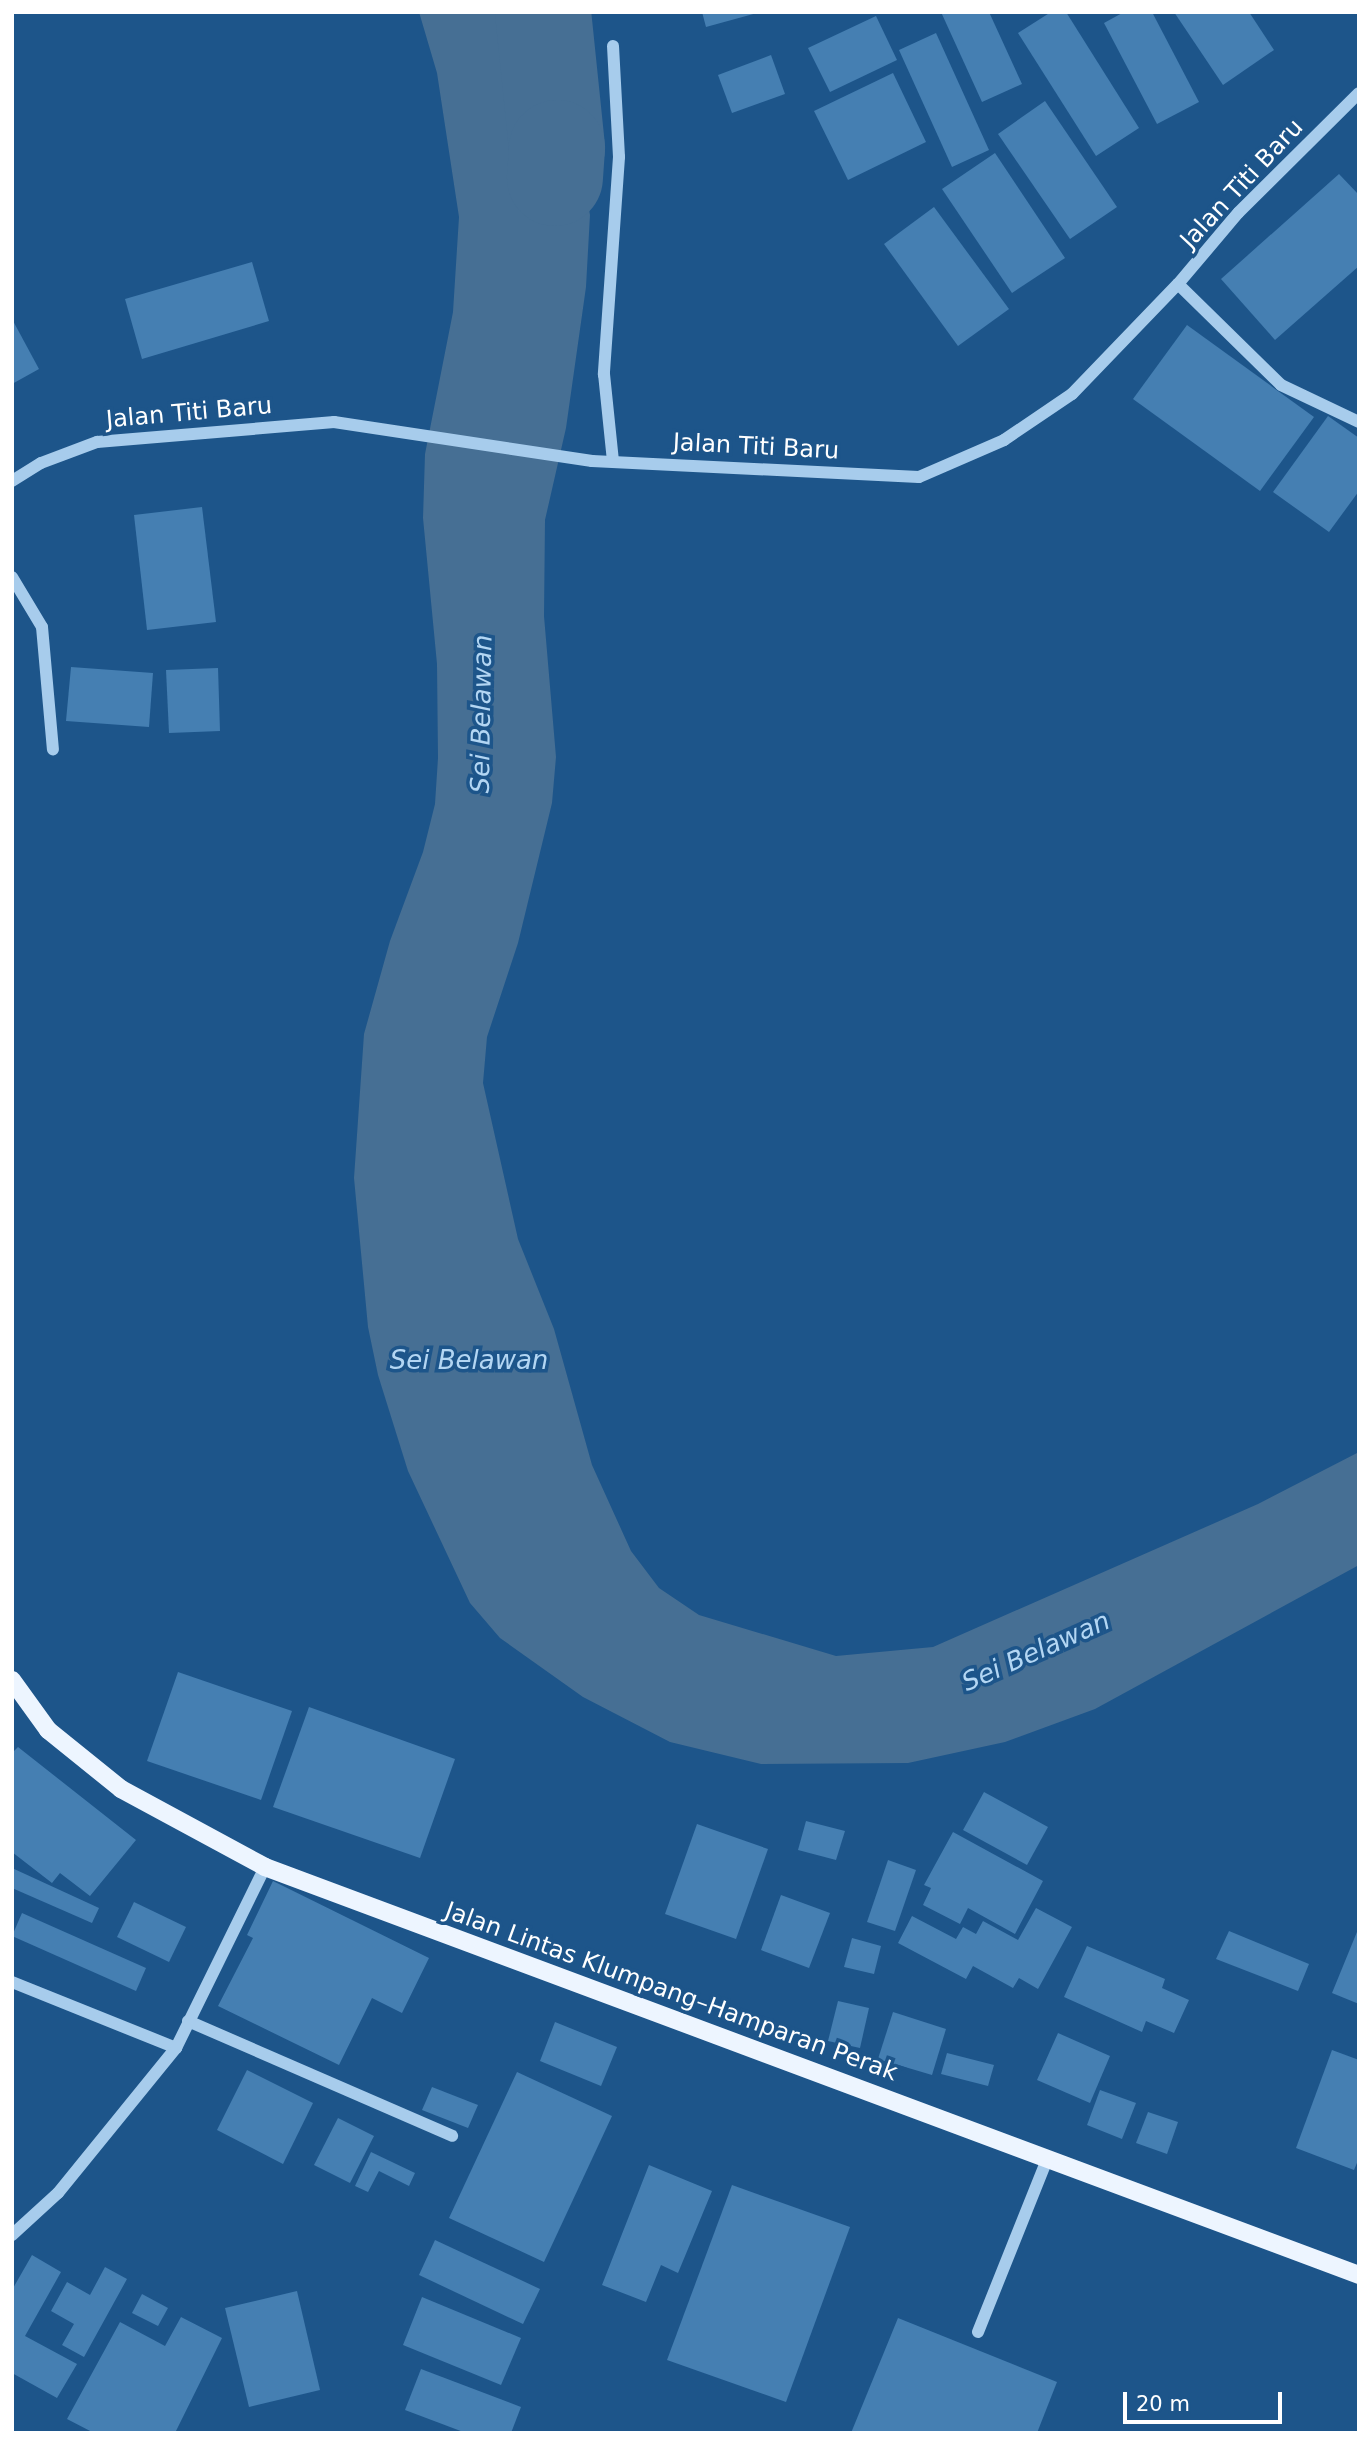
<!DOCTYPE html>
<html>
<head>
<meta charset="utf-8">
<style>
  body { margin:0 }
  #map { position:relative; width:1371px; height:2445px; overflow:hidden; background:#1d558a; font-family:"DejaVu Sans",sans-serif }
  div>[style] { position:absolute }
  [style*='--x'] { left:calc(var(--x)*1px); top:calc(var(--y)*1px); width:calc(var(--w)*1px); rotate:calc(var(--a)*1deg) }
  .water>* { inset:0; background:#466f94 }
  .river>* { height:96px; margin:-48px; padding:0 48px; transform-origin:48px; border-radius:48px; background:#466f94 }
  .building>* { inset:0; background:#457fb2 }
  .minor>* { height:12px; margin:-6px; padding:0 6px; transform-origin:6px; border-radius:6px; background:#a7ccec }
  .major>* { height:18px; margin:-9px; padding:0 9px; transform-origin:9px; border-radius:9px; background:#edf5ff }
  span { translate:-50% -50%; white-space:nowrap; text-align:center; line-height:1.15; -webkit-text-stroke:7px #1d558a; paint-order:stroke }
  .street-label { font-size:24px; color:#fff }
  .water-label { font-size:26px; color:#b3d6f3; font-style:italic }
  .frame { position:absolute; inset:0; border:14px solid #fff; pointer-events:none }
  .scale { position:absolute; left:1123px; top:2392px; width:159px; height:32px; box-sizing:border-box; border:4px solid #fff; border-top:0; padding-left:9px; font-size:21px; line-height:24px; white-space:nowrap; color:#fff; -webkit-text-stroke:5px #1d558a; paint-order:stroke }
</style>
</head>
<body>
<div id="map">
  <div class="water">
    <div style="clip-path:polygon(419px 12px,518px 12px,555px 54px,564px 76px,590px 215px,586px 287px,566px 428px,545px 520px,544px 616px,556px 757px,552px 803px,518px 943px,487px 1037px,483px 1083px,518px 1239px,554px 1329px,592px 1465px,631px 1551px,659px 1588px,699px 1615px,836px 1656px,933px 1647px,1258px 1504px,1359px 1452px,1359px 1565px,1095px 1709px,1005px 1742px,908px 1763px,761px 1764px,670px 1742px,583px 1697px,500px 1638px,470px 1603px,408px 1471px,378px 1375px,368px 1327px,354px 1178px,364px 1034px,390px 941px,423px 852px,435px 804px,438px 758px,437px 664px,423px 518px,425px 454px,453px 312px,459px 217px,437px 73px)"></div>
  </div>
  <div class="river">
    <div style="--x:543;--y:12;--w:137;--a:84.1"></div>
    <div style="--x:557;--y:148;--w:30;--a:94"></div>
  </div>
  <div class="building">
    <div style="clip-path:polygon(702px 12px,756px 12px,757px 13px,706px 27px)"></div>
    <div style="clip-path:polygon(941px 12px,989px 12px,1022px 84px,982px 102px)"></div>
    <div style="clip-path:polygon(1051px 12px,1066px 12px,1139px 128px,1096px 156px,1018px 33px)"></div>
    <div style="clip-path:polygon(1124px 12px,1152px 12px,1199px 102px,1157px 124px,1104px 23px)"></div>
    <div style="clip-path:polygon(1174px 12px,1249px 12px,1274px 50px,1223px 85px)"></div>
    <div style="clip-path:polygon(876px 16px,897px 60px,830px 92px,808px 48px)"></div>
    <div style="clip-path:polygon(936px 33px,989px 150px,952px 167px,899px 50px)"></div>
    <div style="clip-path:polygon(771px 55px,785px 94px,732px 113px,718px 75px)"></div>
    <div style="clip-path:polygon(893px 73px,926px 142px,848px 180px,814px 111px)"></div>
    <div style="clip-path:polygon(1045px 101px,1117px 207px,1070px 239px,998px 134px)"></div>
    <div style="clip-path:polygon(995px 153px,1065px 258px,1012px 293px,942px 189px)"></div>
    <div style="clip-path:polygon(1339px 174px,1359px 195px,1359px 266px,1275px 340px,1221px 279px)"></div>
    <div style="clip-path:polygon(934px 207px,1009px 309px,958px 346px,884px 244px)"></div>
    <div style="clip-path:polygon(252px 262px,269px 321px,142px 359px,125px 299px)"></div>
    <div style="clip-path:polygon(12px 319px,39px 369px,12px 384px)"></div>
    <div style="clip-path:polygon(1187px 325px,1314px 417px,1260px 491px,1133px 399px)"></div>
    <div style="clip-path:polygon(1328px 416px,1359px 438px,1359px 491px,1329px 532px,1273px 492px)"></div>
    <div style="clip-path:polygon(202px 507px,216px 622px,147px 630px,134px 515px)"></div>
    <div style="clip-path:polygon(71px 667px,153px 673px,149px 727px,66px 721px)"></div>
    <div style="clip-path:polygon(218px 668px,220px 731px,169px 733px,166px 670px)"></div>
    <div style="clip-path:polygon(178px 1672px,292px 1711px,261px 1800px,147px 1761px)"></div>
    <div style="clip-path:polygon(309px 1707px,455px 1759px,420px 1858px,273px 1807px)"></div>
    <div style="clip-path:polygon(18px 1747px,136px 1840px,90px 1896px,60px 1873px,52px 1883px,12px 1852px,12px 1753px)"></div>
    <div style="clip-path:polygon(984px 1792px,1048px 1827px,1027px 1865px,963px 1830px)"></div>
    <div style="clip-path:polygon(806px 1821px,845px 1831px,836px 1860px,798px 1850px)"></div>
    <div style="clip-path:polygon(697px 1824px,768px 1849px,736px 1939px,665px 1914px)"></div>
    <div style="clip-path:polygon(953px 1832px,1043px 1881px,1015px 1934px,968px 1908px,960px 1924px,923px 1905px,931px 1888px,924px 1885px)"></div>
    <div style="clip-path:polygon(888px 1860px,916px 1870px,895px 1931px,867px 1922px)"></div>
    <div style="clip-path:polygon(12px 1868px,99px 1908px,92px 1923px,12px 1888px)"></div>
    <div style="clip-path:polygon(273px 1881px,429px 1958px,402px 2013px,372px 1998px,339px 2065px,218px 2006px,253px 1938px,247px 1935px)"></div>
    <div style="clip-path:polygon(781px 1895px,830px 1913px,809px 1968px,761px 1950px)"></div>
    <div style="clip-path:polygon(134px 1902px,186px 1927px,169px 1962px,117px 1937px)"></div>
    <div style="clip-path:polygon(1036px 1908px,1072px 1927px,1038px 1989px,1019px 1978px,1013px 1988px,973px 1966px,966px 1979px,898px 1943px,912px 1916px,956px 1939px,963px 1927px,976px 1934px,983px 1921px,1018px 1940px)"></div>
    <div style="clip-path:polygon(22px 1913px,146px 1968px,136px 1991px,12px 1936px)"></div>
    <div style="clip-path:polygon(1359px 1927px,1359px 2004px,1332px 1993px)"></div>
    <div style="clip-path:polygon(1229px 1931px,1309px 1964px,1298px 1991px,1216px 1959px)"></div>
    <div style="clip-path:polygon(852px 1938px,881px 1946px,874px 1974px,844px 1967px)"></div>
    <div style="clip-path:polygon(1087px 1946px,1165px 1979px,1162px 1988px,1189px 2000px,1174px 2033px,1146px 2021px,1142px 2032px,1064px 1997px)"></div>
    <div style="clip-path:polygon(838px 2001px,869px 2008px,860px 2048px,828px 2041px)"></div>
    <div style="clip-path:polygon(893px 2012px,946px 2029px,932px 2075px,878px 2059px)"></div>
    <div style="clip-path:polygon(555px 2022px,617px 2047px,601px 2086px,540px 2061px)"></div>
    <div style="clip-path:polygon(1058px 2033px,1110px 2056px,1090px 2103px,1037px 2080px)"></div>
    <div style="clip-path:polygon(1332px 2050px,1359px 2060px,1359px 2158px,1354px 2170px,1296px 2148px)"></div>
    <div style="clip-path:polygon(947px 2053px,994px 2065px,988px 2086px,941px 2074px)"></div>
    <div style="clip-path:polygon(247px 2070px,313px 2103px,283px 2164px,217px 2130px)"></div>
    <div style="clip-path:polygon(517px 2072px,612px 2116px,544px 2262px,449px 2218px)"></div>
    <div style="clip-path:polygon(432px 2087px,478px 2105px,468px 2128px,422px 2110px)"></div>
    <div style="clip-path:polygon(1100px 2090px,1136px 2103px,1122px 2139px,1087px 2125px)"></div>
    <div style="clip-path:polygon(1148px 2112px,1178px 2122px,1167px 2154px,1136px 2143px)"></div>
    <div style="clip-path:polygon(338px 2118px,374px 2136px,350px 2183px,314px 2165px)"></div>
    <div style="clip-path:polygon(371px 2152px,415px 2173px,409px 2186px,379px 2171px,368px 2192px,355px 2186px)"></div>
    <div style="clip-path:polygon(649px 2165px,712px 2191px,678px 2273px,661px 2265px,646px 2302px,602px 2285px)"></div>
    <div style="clip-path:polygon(732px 2185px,850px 2227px,786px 2402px,667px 2360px)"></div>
    <div style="clip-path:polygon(435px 2240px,540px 2289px,523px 2324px,419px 2275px)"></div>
    <div style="clip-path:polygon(32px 2255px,61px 2272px,25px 2336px,77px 2364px,57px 2398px,12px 2373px,12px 2290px)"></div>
    <div style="clip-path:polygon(105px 2267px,127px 2279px,84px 2357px,62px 2345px,74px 2324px,51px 2311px,67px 2282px,90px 2295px)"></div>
    <div style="clip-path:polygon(297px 2291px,320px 2390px,249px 2407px,225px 2308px)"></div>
    <div style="clip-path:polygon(142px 2294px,168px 2308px,158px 2326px,132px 2313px)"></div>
    <div style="clip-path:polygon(422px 2297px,521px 2338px,501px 2385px,403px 2345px)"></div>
    <div style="clip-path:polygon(181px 2317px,222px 2338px,175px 2433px,94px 2433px,67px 2419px,120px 2322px,165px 2346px)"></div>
    <div style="clip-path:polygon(898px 2318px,1057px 2382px,1037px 2433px,851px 2433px)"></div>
    <div style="clip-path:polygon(421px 2369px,521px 2407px,511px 2433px,466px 2433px,405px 2410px)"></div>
  </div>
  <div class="minor">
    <div style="--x:613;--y:46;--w:111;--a:86.9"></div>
    <div style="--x:619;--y:157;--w:218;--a:94"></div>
    <div style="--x:604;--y:374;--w:87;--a:84.1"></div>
    <div style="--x:1178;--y:284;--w:144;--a:44.4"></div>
    <div style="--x:1281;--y:385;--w:86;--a:25.4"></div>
    <div style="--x:12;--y:481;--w:34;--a:-32"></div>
    <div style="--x:41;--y:463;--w:60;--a:-20.6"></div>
    <div style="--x:97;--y:442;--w:238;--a:-4.8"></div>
    <div style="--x:334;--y:422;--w:261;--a:8.6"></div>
    <div style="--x:592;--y:461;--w:327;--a:2.8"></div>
    <div style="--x:919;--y:477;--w:93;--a:-23.5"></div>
    <div style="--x:1004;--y:440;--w:82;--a:-34.1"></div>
    <div style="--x:1072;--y:394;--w:153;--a:-46.1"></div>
    <div style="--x:1178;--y:284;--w:93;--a:-49.8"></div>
    <div style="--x:1238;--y:213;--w:170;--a:-44.8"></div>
    <div style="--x:12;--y:577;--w:58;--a:59"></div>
    <div style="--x:42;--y:627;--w:123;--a:84.9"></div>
    <div style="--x:12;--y:1982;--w:177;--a:21.9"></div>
    <div style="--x:188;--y:2021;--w:288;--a:23.5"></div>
    <div style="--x:12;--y:2235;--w:62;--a:-42.4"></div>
    <div style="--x:58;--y:2193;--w:187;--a:-50.9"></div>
    <div style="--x:176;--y:2048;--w:202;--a:-63.8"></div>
    <div style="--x:978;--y:2332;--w:188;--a:-68.2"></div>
  </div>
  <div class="major">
    <div style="--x:12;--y:1680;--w:62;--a:54.2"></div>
    <div style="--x:48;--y:1730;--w:94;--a:38.9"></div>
    <div style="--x:121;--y:1789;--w:164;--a:28.4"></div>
    <div style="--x:265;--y:1867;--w:1168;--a:20.45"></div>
  </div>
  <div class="street-label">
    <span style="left:1242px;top:184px;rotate:-47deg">Jalan Titi Baru</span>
    <span style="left:189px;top:413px;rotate:-5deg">Jalan Titi Baru</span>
    <span style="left:756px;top:447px;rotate:3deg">Jalan Titi Baru</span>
    <span style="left:671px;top:1992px;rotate:20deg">Jalan Lintas Klumpang–Hamparan Perak</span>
  </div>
  <div class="water-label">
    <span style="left:482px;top:714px;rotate:-89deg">Sei Belawan</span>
    <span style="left:469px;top:1361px">Sei Belawan</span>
    <span style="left:1036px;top:1652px;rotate:-24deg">Sei Belawan</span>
  </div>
  <div class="frame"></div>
  <div class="scale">20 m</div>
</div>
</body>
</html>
